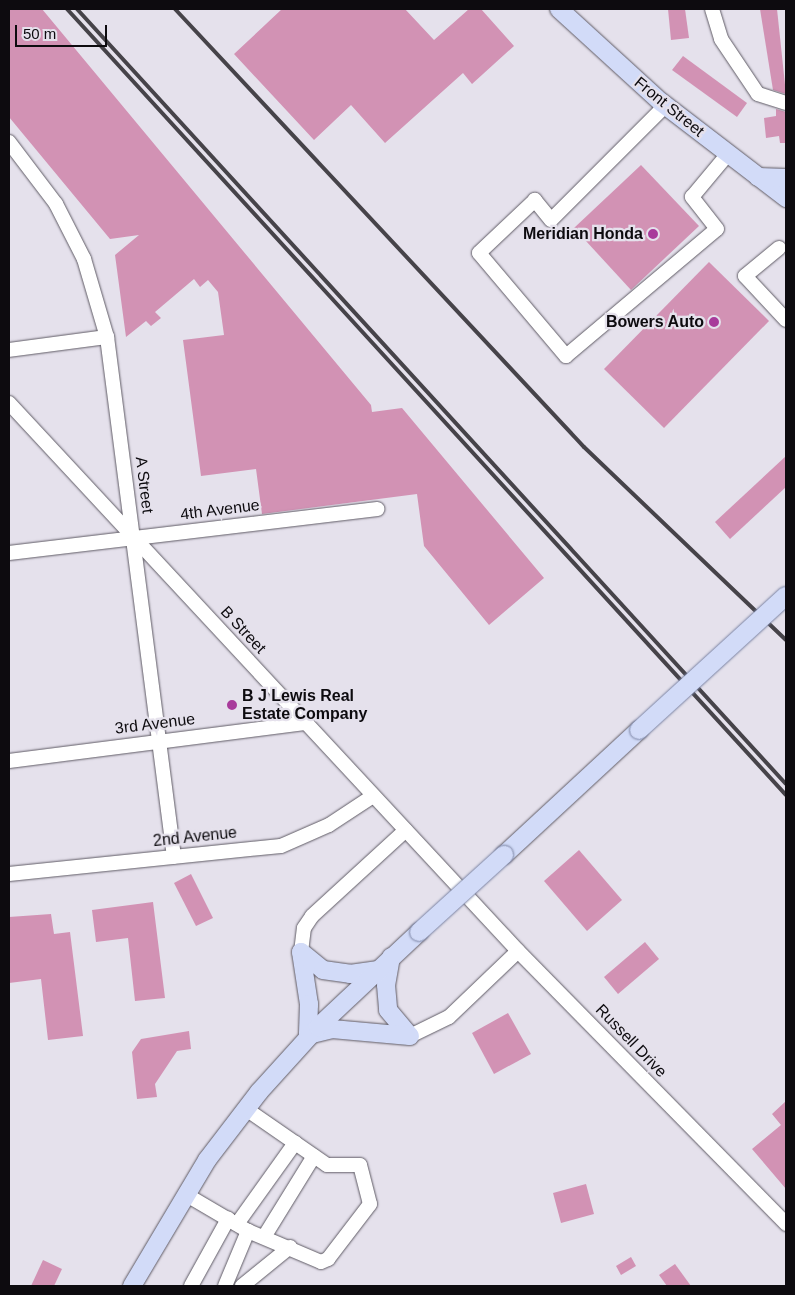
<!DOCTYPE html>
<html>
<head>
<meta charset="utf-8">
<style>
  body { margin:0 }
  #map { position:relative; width:795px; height:1295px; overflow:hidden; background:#e5e1ec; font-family:Arial,sans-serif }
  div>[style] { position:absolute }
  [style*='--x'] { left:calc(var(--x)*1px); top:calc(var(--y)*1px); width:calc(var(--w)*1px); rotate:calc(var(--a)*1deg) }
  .building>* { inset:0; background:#d292b4 }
  .roads { filter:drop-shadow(0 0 1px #5f5b65) drop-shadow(0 0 1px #5f5b65) }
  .minor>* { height:14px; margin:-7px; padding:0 7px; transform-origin:7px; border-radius:7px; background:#fff }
  .major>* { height:18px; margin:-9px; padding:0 9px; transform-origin:9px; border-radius:9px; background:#d2dbf8 }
  .rail>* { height:4px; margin:-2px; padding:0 2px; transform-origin:2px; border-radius:2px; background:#464349 }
  .bridges { filter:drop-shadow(0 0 1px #7a83a3) drop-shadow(0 0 1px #7a83a3) }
  .major-bridge>* { height:18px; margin:-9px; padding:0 9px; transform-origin:9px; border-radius:9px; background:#d2dbf8 }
  .dots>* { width:14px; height:14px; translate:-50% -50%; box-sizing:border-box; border:2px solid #e5e1ec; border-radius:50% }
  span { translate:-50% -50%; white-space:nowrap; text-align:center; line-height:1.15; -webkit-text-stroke:4.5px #e5e1ec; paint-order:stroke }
  .street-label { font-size:16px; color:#0d0b0f }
  .poi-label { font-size:16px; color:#0d0b0f; font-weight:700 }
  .right { translate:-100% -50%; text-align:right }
  .left { translate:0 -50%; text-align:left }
  .frame { position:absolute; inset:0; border:10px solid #0d0b0f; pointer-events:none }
  .scale { position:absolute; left:15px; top:25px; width:92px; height:22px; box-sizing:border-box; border:2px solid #0d0b0f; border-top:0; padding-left:6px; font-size:15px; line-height:18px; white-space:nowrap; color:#0d0b0f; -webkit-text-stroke:4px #e5e1ec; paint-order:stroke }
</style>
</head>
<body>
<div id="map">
  <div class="building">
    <div style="clip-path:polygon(9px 9px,42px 9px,371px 405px,372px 412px,402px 408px,544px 578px,489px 625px,424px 546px,417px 494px,262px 514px,256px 469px,201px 476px,183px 340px,224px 335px,218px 292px,208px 280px,200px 287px,194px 279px,155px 312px,161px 318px,151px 326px,146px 321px,126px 337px,115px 255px,139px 235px,110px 239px,9px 117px)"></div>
    <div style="clip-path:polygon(282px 9px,405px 9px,434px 40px,469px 9px,481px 9px,514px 46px,472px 84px,463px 73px,385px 143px,351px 105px,314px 140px,234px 54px)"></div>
    <div style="clip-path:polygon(668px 9px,685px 9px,689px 38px,671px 40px)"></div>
    <div style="clip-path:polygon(760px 9px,777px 9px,786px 94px,773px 90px)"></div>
    <div style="clip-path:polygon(683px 56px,747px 103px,737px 117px,672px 70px)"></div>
    <div style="clip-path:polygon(776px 109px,786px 112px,786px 143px,780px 143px,779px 136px,766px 138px,764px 118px,776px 116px)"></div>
    <div style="clip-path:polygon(641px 165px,699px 226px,631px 290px,574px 228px)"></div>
    <div style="clip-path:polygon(709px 262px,769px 321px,664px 428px,604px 369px)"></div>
    <div style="clip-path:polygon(786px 456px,786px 487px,730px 539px,715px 522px)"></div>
    <div style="clip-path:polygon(579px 850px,622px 900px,587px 931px,544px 881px)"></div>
    <div style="clip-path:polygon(191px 874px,213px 918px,196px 926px,174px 883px)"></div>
    <div style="clip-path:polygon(153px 902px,165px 998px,135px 1001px,128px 938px,96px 942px,92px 910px)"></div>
    <div style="clip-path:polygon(51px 914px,54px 934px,70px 932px,83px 1036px,48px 1040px,41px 979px,9px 983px,9px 917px)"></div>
    <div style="clip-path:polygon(645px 942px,659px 959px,618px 994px,604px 977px)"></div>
    <div style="clip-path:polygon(508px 1013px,531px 1054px,494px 1074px,472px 1033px)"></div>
    <div style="clip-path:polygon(189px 1031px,191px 1049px,177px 1051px,155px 1084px,157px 1097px,137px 1099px,132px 1052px,141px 1039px)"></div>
    <div style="clip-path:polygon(786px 1101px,786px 1189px,752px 1149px,781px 1125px,772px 1114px)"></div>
    <div style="clip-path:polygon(586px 1184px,594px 1214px,561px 1223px,553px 1193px)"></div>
    <div style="clip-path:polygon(631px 1257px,636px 1266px,621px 1275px,616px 1266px)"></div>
    <div style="clip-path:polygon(43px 1260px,62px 1269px,54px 1286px,31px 1286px)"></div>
    <div style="clip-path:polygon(675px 1264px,691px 1286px,667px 1286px,659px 1275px)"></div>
  </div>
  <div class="roads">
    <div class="minor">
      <div style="--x:712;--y:9;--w:31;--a:73"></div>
      <div style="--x:721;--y:39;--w:66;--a:56.1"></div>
      <div style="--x:758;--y:94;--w:29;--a:18"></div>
      <div style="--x:665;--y:106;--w:161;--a:135"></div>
      <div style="--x:551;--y:220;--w:26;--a:-129"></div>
      <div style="--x:535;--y:200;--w:77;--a:136.6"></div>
      <div style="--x:479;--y:253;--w:135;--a:49.8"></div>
      <div style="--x:566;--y:356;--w:197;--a:-40.1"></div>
      <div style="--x:717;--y:229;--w:41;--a:-128"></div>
      <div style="--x:692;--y:197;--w:56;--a:-50.1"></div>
      <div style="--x:9;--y:142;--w:78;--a:52.8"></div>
      <div style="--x:56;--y:204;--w:62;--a:63"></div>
      <div style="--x:84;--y:259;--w:81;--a:73.6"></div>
      <div style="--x:107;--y:337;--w:524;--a:82.66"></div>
      <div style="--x:779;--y:248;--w:44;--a:140.5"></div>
      <div style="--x:745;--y:276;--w:60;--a:47"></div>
      <div style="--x:9;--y:350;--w:99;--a:-7.6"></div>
      <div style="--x:9;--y:403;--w:748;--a:47.11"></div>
      <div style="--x:518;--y:951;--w:383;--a:45.5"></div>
      <div style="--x:9;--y:553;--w:371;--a:-6.8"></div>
      <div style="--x:9;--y:761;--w:298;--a:-7.3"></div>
      <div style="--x:9;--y:874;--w:273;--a:-5.9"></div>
      <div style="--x:281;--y:846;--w:52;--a:-23.6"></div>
      <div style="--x:329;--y:825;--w:53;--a:-33.4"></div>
      <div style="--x:301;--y:952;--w:24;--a:-83"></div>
      <div style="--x:304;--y:928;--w:14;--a:-56"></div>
      <div style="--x:312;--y:916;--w:127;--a:-42.5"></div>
      <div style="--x:410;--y:1036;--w:43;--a:-26"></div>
      <div style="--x:449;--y:1017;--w:95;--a:-43.7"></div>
      <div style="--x:185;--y:1194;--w:73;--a:30.4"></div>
      <div style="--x:248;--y:1231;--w:79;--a:23"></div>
      <div style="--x:321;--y:1262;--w:8;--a:-23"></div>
      <div style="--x:328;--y:1259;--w:69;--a:-52.6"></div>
      <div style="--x:370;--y:1204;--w:40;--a:-104.4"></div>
      <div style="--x:360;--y:1165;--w:33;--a:180"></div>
      <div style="--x:327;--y:1165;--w:98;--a:-145.3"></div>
      <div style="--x:237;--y:1224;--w:100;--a:-54.4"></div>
      <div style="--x:264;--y:1237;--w:95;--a:-58.3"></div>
      <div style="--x:191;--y:1286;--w:77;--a:-61.1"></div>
      <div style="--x:225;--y:1286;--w:60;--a:-67.3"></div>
      <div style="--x:242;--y:1286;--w:62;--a:-39.1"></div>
    </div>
    <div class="major">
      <div style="--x:559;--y:9;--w:138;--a:42.4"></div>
      <div style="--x:661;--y:102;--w:158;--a:37.5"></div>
      <div style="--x:758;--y:177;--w:28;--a:2"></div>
      <div style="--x:504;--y:855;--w:184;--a:-42.8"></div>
      <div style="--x:301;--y:952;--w:53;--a:81.3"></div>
      <div style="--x:309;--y:1004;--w:33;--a:92"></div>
      <div style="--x:301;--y:952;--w:28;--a:39"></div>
      <div style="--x:323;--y:970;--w:27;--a:8"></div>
      <div style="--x:350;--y:974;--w:27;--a:-8"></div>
      <div style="--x:391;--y:957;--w:28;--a:100"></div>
      <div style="--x:386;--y:985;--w:25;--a:85"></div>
      <div style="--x:388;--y:1010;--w:34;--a:50"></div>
      <div style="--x:312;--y:1034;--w:21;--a:-14"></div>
      <div style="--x:332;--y:1029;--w:78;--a:5.1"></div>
      <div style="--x:132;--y:1286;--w:147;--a:-59.2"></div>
      <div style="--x:207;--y:1160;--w:86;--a:-52.6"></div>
      <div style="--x:259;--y:1092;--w:88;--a:-47.8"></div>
      <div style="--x:318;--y:1027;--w:139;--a:-43.2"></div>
    </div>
  </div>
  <div class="rail">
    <div style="--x:67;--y:9;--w:1065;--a:47.55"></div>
    <div style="--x:77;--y:9;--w:1050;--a:47.55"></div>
    <div style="--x:175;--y:9;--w:599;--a:46.96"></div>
    <div style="--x:584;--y:447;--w:279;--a:43.7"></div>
  </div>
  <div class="bridges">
    <div class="major-bridge">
      <div style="--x:639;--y:730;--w:199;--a:-42.4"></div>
      <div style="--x:419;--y:932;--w:115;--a:-42.2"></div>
    </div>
  </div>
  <div class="dots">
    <div style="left:653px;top:234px;background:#a83b9b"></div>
    <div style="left:714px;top:322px;background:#a83b9b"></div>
    <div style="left:232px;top:705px;background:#a83b9b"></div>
  </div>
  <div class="street-label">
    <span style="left:669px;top:107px;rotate:39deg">Front Street</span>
    <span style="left:144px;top:485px;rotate:83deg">A Street</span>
    <span style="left:220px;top:510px;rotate:-7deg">4th Avenue</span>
    <span style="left:243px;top:630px;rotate:47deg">B Street</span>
    <span style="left:155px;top:724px;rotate:-7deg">3rd Avenue</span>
    <span style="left:195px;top:837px;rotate:-6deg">2nd Avenue</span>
    <span style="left:631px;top:1041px;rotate:46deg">Russell Drive</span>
  </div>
  <div class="poi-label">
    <span class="right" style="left:643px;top:234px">Meridian Honda</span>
    <span class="right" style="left:704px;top:322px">Bowers Auto</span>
    <span class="left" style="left:242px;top:705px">B J Lewis Real<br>Estate Company</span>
  </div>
  <div class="frame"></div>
  <div class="scale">50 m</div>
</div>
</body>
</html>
